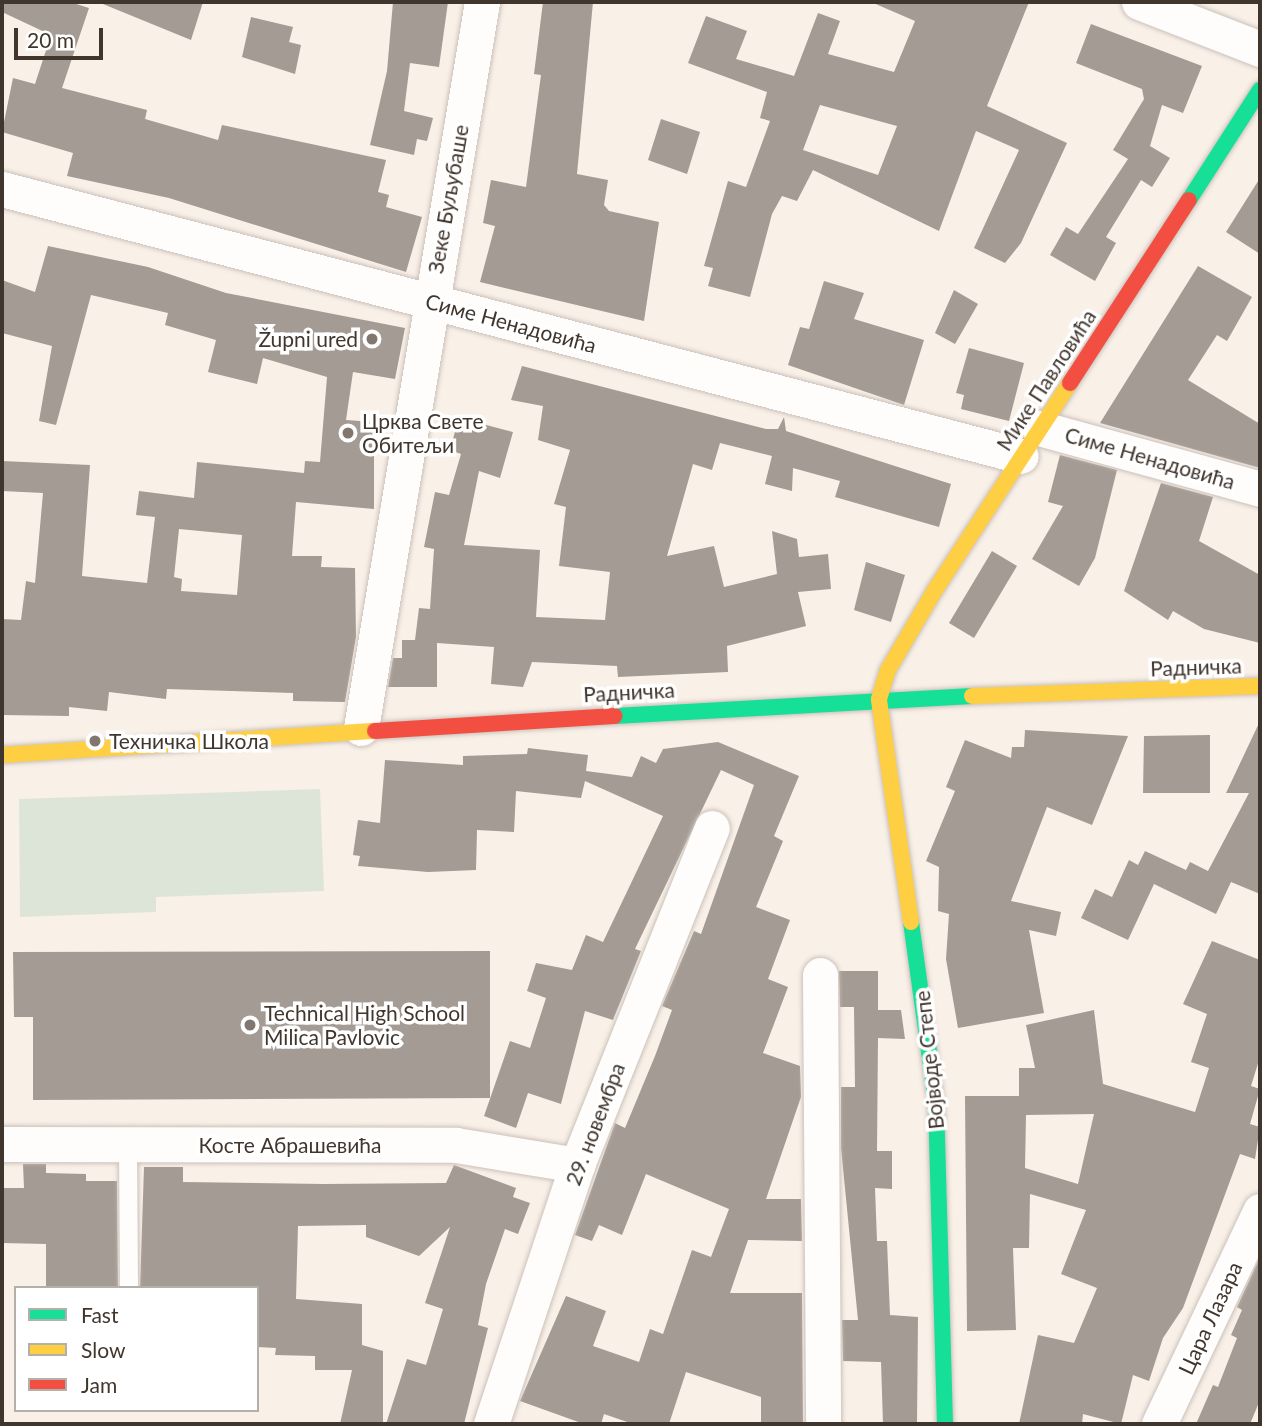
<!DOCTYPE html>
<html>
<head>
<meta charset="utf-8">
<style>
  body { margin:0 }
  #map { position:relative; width:1262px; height:1426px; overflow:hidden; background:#f9f0e8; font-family:Lato,sans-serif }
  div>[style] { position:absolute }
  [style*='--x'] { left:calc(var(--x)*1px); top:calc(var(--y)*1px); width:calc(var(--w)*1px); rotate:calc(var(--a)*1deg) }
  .green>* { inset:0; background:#dde5d9 }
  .building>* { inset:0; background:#a49b94 }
  .roads { filter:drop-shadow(0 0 2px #cac1ba) drop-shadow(0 0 2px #cac1ba) }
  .lane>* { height:18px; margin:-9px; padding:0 9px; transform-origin:9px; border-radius:9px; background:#fefdfc }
  .street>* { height:35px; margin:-17.5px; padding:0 17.5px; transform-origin:17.5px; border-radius:17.5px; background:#fefdfc }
  .fast>* { height:16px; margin:-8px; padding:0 8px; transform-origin:8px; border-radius:8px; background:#16e098 }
  .slow>* { height:16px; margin:-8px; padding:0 8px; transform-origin:8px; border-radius:8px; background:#ffcf43 }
  .jam>* { height:16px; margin:-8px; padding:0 8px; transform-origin:8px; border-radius:8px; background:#f24e42 }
  .dots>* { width:19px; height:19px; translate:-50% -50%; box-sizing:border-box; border:4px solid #fff; border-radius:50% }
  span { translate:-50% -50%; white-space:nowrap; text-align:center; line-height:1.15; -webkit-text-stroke:7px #fff; paint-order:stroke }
  .street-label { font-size:21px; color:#41362e }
  .poi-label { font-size:21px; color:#41362e }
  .right { translate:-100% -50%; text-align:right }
  .left { translate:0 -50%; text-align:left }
  .frame { position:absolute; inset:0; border:4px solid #41362e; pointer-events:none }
  .legend { position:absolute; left:14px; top:1286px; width:245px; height:126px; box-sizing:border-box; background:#fff; border:2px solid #b3afab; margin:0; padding:9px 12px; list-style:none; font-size:21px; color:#41362e }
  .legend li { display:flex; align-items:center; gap:14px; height:35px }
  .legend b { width:35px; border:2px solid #b3afab }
  .scale { position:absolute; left:14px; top:28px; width:89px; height:32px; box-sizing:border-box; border:4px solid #41362e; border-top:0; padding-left:9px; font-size:21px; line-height:24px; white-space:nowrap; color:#41362e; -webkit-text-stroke:5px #fff; paint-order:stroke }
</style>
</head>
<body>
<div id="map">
  <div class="green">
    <div style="clip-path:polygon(320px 789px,324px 891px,156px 897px,156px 912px,20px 917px,19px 799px)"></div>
  </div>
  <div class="building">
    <div style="clip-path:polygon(2px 2px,70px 2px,89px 8px,62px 88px,147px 110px,145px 119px,218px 140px,222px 125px,386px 160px,378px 192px,389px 195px,386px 207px,422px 217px,406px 272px,169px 198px,67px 176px,73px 153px,2px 132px,13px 78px,35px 84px,51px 35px,2px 12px)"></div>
    <div style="clip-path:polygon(98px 2px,203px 2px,191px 40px)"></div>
    <div style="clip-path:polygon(393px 2px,448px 2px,439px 67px,410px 63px,404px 111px,433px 118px,427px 141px,417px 139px,414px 155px,370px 145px,387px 71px)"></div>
    <div style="clip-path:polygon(543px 2px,593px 2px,577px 174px,608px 180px,604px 205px,609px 211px,659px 222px,644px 321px,480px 282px,495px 226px,483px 223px,491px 180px,526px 187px,541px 75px,534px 74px)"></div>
    <div style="clip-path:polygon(evenodd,871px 2px,1029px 2px,987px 106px,1067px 143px,1021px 243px,1005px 263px,974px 248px,1019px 150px,976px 131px,939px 231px,813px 170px,797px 201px,782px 196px,772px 214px,750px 297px,708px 286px,713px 268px,704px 266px,728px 181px,746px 187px,770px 121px,760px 118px,767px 92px,688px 63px,706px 16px,747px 31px,736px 59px,794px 76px,818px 13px,840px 21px,828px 54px,894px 72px,915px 21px,871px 2px,820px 105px,897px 126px,878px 175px,803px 150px,820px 105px)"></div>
    <div style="clip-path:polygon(251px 17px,293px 27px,289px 42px,301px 45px,295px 74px,242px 57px)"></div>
    <div style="clip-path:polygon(1091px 24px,1202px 66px,1183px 113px,1162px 105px,1150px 146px,1170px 158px,1152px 187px,1141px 180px,1106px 237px,1116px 243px,1095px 281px,1050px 255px,1066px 227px,1078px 234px,1128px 159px,1113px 150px,1144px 99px,1142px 89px,1076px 63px)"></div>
    <div style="clip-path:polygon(661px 119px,700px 132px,687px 174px,648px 160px)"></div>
    <div style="clip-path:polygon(1260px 178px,1260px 254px,1226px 232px)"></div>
    <div style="clip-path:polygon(evenodd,48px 246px,148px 267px,226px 293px,405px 328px,395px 379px,353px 372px,346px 420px,374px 422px,374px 509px,296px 502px,292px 556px,322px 556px,321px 567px,355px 568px,356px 637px,345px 702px,293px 701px,293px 693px,167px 689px,166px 699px,109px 692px,107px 711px,69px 707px,69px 716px,2px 715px,2px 619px,21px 620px,26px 581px,35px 583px,43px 493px,2px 491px,2px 461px,90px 465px,82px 576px,147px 583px,155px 517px,136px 515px,139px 491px,194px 498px,197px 462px,304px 473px,305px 461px,320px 462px,327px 377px,263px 358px,257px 384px,208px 372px,216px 340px,165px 325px,168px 313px,91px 295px,56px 425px,39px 421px,52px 346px,2px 333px,2px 280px,35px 292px,48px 246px,179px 529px,242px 535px,237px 595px,181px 591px,182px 579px,174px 577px,179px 529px)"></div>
    <div style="clip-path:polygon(1198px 266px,1252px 297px,1227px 341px,1217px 335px,1188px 380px,1260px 424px,1260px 468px,1100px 423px)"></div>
    <div style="clip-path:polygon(824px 281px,864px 293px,854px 319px,924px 340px,904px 405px,788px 365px,800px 327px,809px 329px)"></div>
    <div style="clip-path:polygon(954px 290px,978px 304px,955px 344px,935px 333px)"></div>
    <div style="clip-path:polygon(969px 348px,1024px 363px,1009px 421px,961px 409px,964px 395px,956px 393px)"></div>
    <div style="clip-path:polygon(522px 366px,766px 429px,778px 429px,784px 417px,786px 431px,951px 484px,939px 527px,835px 497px,840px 481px,793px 468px,792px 491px,765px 484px,772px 456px,720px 443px,712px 470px,693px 464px,667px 556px,714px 546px,724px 587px,777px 574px,772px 531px,797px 539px,799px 557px,828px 554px,831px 589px,798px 592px,806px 626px,727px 646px,728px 672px,618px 677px,617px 666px,532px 662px,523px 687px,491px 684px,494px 647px,437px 643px,437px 687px,388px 687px,393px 658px,402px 658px,402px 640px,415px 640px,419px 608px,430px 609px,434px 549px,424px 547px,435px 492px,449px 495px,461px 454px,450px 450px,456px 428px,469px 429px,471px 421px,513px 432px,500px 478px,479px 471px,464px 545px,540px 550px,536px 617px,605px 620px,610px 572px,559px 566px,566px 507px,554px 504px,570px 450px,538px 440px,543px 406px,511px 400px)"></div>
    <div style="clip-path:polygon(1060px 455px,1117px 470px,1095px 558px,1079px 586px,1032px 559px,1063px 506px,1048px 502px)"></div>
    <div style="clip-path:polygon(1161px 483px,1213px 497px,1199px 541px,1260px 575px,1260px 643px,1204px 629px,1173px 611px,1168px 620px,1124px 591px)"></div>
    <div style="clip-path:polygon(992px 551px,1017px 566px,974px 638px,949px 623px)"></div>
    <div style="clip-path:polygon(866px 562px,905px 575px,891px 622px,854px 610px)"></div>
    <div style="clip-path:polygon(1260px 721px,1260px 894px,1231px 882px,1216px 914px,1154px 884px,1128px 940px,1081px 918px,1095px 889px,1112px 897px,1129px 860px,1138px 865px,1145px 851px,1186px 870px,1190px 862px,1208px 871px,1249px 793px,1226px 793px)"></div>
    <div style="clip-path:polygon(1025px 730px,1128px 736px,1092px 825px,1047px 807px,1011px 901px,1061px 912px,1056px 936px,1029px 930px,1044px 1013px,958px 1028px,946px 959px,949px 914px,938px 911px,939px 867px,926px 861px,955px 791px,946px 787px,965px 740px,1011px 758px,1012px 747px,1024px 747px)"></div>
    <div style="clip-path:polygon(1210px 735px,1210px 793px,1143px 793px,1144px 736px)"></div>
    <div style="clip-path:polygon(718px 742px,799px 776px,774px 836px,783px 841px,756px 907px,790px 920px,768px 979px,788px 987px,763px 1053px,800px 1066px,801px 1097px,766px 1199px,801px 1199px,802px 1241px,748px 1240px,730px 1293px,802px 1293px,803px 1424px,761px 1424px,761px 1397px,686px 1372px,669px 1424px,633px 1424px,604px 1414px,601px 1424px,584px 1424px,520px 1401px,566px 1296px,606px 1311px,593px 1346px,639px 1362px,650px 1329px,663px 1334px,692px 1250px,711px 1257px,729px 1209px,646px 1174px,622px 1235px,599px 1225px,592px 1241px,575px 1235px,615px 1123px,625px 1128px,655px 1056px,672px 1010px,662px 1006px,694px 931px,701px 934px,754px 785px,721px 770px,635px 949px,641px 951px,613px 1020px,585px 1011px,561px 1104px,528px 1093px,516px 1128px,484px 1116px,510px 1041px,530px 1048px,546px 998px,527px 991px,536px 963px,572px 970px,586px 935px,603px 942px,663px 816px,585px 781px,581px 798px,516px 791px,514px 832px,477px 830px,476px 870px,428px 872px,358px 866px,360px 856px,353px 855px,358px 820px,380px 823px,385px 760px,463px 765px,463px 756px,527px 754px,528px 748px,588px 755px,586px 771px,632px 777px,641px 756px,656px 763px,663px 749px)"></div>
    <div style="clip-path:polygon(evenodd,1212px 941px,1260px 960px,1260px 1057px,1251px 1086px,1260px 1089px,1250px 1124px,1260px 1127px,1255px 1159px,1240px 1154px,1183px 1308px,1163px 1338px,1149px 1381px,1133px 1375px,1121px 1424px,1083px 1414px,1082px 1424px,1019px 1424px,1038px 1335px,1074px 1343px,1097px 1288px,1061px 1274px,1086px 1210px,1030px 1194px,1029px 1248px,1013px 1248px,1016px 1330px,967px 1331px,965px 1096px,1019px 1096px,1019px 1068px,1035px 1068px,1026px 1025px,1094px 1010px,1103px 1084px,1195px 1112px,1209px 1068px,1191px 1062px,1207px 1014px,1183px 1004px,1212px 941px,1094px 1114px,1078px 1184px,1025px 1168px,1026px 1115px,1094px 1114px)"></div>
    <div style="clip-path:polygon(490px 951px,490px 1098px,33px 1100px,33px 1017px,14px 1017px,13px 952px)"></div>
    <div style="clip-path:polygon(839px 971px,878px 971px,878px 1010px,901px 1010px,905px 1039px,878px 1038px,877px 1151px,892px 1151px,892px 1189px,875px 1188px,877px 1241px,887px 1241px,890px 1315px,918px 1317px,917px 1424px,883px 1424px,881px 1362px,843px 1361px,842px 1320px,858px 1320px,841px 1148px,841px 1087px,855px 1087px,854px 1007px,840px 1007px)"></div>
    <div style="clip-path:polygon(23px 1164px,46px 1164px,46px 1173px,86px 1174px,86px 1181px,117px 1181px,118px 1288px,46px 1288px,46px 1244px,2px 1243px,2px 1188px,24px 1188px)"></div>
    <div style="clip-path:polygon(454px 1165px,516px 1188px,513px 1197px,530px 1203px,518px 1234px,505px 1229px,486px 1284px,478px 1325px,488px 1328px,464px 1424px,386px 1424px,407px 1359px,426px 1365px,443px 1309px,425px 1303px,450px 1227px,419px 1256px,366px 1237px,366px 1225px,298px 1226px,296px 1299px,362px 1304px,362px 1345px,383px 1351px,383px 1424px,340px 1424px,352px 1370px,315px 1370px,315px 1356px,275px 1355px,276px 1348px,257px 1347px,257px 1288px,140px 1288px,144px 1167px,183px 1167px,183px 1182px,324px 1184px,446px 1183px)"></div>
    <div style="clip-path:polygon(1260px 1257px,1260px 1400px,1250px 1424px,1196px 1424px,1213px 1385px,1218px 1387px,1237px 1338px,1231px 1335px,1242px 1310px,1237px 1307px)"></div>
  </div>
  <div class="roads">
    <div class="lane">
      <div style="--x:128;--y:1145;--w:143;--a:89.6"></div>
    </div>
    <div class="street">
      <div style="--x:1139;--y:2;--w:130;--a:21.2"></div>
      <div style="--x:2;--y:189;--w:1053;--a:14.68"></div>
      <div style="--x:1039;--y:428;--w:229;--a:15.4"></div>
      <div style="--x:361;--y:728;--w:736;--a:-80.54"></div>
      <div style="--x:820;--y:975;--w:449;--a:89.6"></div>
      <div style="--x:2;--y:1144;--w:454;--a:0.1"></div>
      <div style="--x:456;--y:1145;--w:123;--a:9.4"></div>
      <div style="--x:491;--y:1424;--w:273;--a:-71.6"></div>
      <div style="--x:577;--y:1165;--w:363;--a:-68.2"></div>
      <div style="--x:1159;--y:1424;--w:236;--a:-64.6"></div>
    </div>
    <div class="fast">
      <div style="--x:1189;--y:200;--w:131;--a:-57.2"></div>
      <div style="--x:615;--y:716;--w:358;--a:-3.2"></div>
      <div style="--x:911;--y:922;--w:182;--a:82.1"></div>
      <div style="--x:936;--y:1102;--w:322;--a:88.4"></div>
    </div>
    <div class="slow">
      <div style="--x:972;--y:696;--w:288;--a:-2"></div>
      <div style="--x:2;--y:755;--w:374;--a:-3.7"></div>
      <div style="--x:911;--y:922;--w:225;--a:-98.2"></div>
      <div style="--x:879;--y:699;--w:30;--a:-73"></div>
      <div style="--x:888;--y:670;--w:93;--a:-59.6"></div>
      <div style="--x:935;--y:590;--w:247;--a:-56.9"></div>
    </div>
    <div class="jam">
      <div style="--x:1070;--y:383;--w:218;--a:-57"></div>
      <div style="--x:375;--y:731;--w:240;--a:-3.6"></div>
    </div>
  </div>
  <div class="dots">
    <div style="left:372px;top:339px;background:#81776f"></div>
    <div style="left:348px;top:433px;background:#81776f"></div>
    <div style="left:95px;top:741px;background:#81776f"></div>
    <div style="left:250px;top:1025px;background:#81776f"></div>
  </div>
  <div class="street-label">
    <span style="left:448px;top:199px;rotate:-80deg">Зеке Буљубаше</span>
    <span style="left:511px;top:323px;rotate:15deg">Симе Ненадовића</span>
    <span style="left:1046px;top:380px;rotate:-57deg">Мике Павловића</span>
    <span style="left:1150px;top:458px;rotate:16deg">Симе Ненадовића</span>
    <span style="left:1196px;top:667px;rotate:-2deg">Радничка</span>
    <span style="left:629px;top:692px;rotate:-3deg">Радничка</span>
    <span style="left:929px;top:1060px;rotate:-96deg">Војводе Степе</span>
    <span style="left:595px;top:1124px;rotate:-69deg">29. новембра</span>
    <span style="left:290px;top:1145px">Косте Абрашевића</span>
    <span style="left:1210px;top:1318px;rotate:-65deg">Цара Лазара</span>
  </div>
  <div class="poi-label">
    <span class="right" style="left:358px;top:339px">Župni ured</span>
    <span class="left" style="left:362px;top:433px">Црква Свете<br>Обитељи</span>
    <span class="left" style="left:109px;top:741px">Техничка Школа</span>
    <span class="left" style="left:264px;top:1025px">Technical High School<br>Milica Pavlovic</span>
  </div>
  <div class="frame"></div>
  <ul class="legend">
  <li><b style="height:9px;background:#16e098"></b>Fast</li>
  <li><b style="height:9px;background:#ffcf43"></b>Slow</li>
  <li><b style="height:9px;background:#f24e42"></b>Jam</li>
  </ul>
  <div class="scale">20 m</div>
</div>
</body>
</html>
